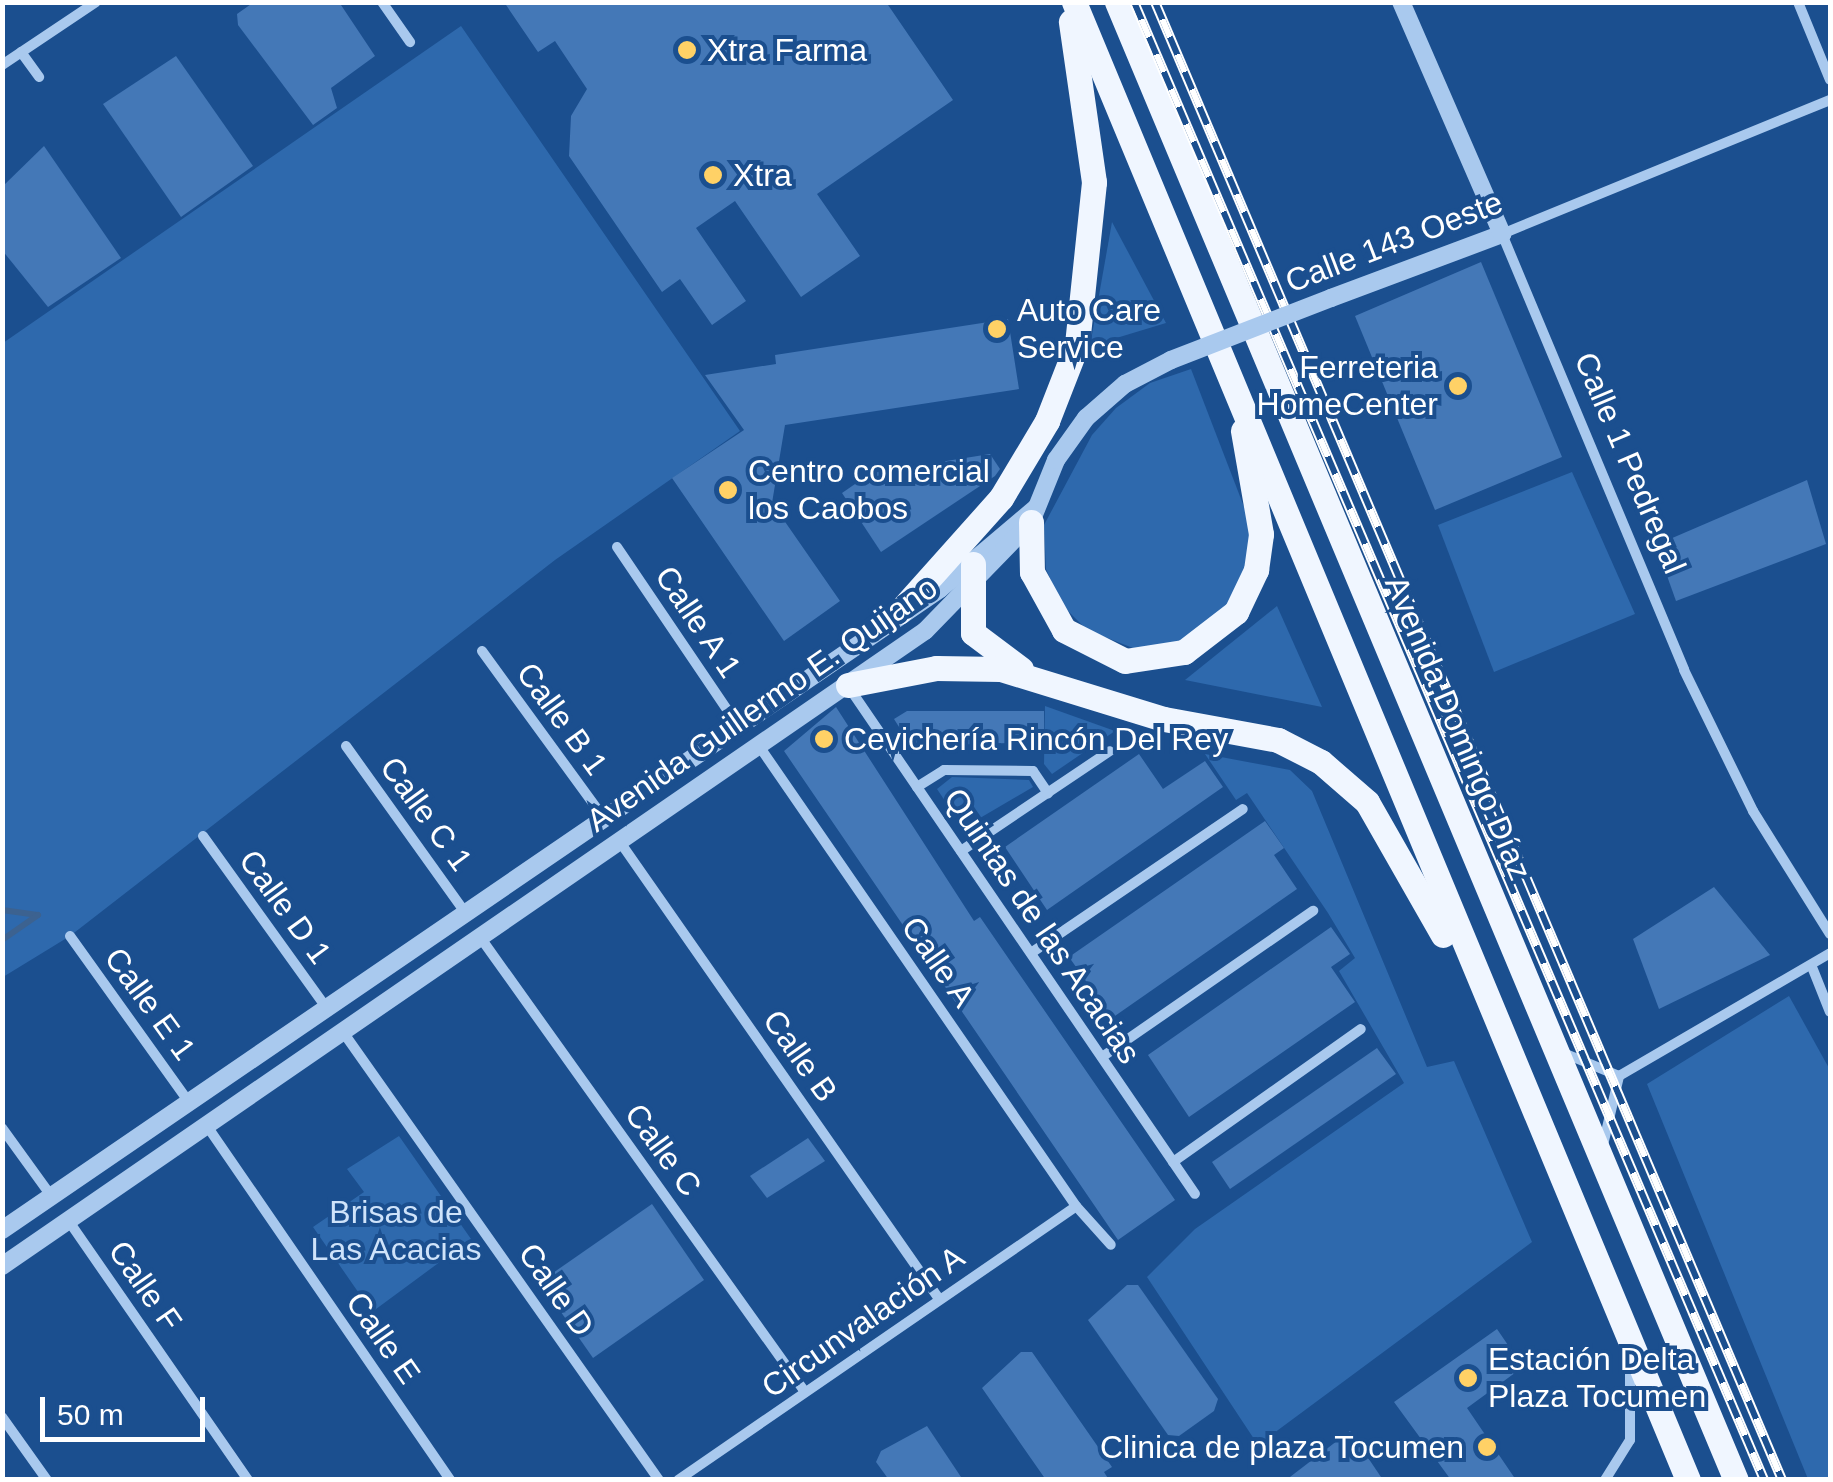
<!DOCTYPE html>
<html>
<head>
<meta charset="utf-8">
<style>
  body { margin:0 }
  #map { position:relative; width:1833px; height:1482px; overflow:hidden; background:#1b4f8f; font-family:Helvetica,sans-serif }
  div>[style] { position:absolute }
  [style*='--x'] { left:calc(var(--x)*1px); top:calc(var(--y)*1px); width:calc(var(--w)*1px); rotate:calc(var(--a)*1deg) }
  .green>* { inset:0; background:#2e69ad }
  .stream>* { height:6px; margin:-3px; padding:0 3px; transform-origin:3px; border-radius:3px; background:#3c6290 }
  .building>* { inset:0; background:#4478b7 }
  .minor>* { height:10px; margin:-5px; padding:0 5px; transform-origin:5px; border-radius:5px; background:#a9c9ee }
  .tertiary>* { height:18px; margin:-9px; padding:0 9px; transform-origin:9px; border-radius:9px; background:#a9c9ee }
  .primary>* { height:25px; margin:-12.5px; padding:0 12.5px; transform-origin:12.5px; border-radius:12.5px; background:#f0f6ff }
  .rail>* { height:10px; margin-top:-5px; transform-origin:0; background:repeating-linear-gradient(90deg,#1b4f8f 0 19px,#fff 0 38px); box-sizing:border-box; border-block:2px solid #fff }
  .tertiary-bridge>* { height:18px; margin:-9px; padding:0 9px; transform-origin:9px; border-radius:9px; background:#a9c9ee }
  .dots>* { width:28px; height:28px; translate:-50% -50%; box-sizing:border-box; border:5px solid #1b4f8f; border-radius:50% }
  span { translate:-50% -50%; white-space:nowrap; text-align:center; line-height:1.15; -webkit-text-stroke:8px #1b4f8f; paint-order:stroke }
  .poi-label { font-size:32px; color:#fff }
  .left { translate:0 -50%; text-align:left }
  .right { translate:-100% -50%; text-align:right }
  .street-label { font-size:32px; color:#fff }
  .park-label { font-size:32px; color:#cfe3fa }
  .frame { position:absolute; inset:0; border:5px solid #fff; pointer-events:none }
  .scale { position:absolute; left:40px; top:1397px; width:165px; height:45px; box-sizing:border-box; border:5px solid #fff; border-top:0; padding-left:12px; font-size:30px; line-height:35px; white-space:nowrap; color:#fff; -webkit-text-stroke:8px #1b4f8f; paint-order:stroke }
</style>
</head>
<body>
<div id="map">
  <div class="green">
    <div style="clip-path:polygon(461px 26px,740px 431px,555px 560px,70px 936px,3px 977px,3px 343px)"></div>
    <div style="clip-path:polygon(1112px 222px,1166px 323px,1090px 346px)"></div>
    <div style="clip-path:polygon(1191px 369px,1256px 538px,1239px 598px,1175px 648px,1138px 650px,1087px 630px,1061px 604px,1046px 569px,1044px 525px,1092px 435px,1116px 408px,1150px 383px)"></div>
    <div style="clip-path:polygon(1572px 472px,1635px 614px,1494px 672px,1438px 525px)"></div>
    <div style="clip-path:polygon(1277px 606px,1322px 707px,1185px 680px)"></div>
    <div style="clip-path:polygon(1045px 706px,1115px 731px,1052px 774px,1044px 764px)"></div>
    <div style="clip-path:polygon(1205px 754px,1290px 770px,1312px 791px,1427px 1067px,1454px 1061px,1532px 1242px,1258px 1445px,1147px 1277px,1195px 1229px,1404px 1083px,1339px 971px,1355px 958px,1328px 913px,1247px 793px,1236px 800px)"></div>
    <div style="clip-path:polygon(952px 777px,1029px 780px,1033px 787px,963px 828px,937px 789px)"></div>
    <div style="clip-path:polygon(1789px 996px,1830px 1070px,1830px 1479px,1808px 1479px,1647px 1084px)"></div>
    <div style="clip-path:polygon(399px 1136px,471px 1239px,372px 1312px,313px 1227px,364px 1192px,347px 1169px)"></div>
  </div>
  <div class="stream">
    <div style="--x:2;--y:910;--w:36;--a:8"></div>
    <div style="--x:38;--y:915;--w:44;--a:145.2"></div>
  </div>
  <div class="building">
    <div style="clip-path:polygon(254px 2px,339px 2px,375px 56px,331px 88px,337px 108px,313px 125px,238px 25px,237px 14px)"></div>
    <div style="clip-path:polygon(504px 2px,886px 2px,953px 100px,817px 194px,860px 256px,801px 297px,735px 201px,696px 228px,746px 301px,712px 325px,680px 279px,662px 292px,569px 156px,571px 116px,587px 89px,555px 41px,538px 52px)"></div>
    <div style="clip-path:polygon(176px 56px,253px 166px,181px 217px,103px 104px)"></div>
    <div style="clip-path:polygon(44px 146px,121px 258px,48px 307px,2px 250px,2px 187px)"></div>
    <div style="clip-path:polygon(1481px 262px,1562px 457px,1435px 510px,1355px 316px)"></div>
    <div style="clip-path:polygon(1008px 319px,1019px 389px,785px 425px,772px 503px,840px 601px,784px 641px,672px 478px,744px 430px,705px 375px,776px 364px,775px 355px)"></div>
    <div style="clip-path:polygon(990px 454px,1000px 469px,995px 476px,881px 552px,842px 493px,871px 473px)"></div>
    <div style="clip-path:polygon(1807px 480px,1826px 544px,1676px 601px,1656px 545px)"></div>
    <div style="clip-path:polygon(836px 707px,974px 921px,980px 917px,1175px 1200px,1118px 1240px,784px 751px)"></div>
    <div style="clip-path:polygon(907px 711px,1044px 711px,1044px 742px,911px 746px,894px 719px)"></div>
    <div style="clip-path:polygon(1139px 754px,1163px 789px,1205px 761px,1223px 787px,1047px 910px,1005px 847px)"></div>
    <div style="clip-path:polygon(1265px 821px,1284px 848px,1274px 855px,1297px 889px,1112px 1018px,1069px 957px)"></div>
    <div style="clip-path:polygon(1714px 887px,1770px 955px,1659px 1009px,1633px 939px)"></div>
    <div style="clip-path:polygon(1331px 927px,1350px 954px,1331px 967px,1355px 1002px,1189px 1117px,1148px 1055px)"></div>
    <div style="clip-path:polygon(1377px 1048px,1396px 1074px,1230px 1189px,1212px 1162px)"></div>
    <div style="clip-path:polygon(808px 1138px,825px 1161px,767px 1198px,750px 1176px)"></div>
    <div style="clip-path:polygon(652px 1204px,704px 1280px,593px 1358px,540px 1282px)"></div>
    <div style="clip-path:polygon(1127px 1285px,1138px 1285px,1218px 1399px,1214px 1411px,1179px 1436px,1168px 1435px,1088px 1320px)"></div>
    <div style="clip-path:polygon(1497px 1329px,1523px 1367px,1467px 1408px,1516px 1480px,1451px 1480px,1394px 1402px)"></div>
    <div style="clip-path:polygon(1021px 1352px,1032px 1352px,1112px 1467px,1104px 1472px,1109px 1480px,1046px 1480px,982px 1388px)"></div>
    <div style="clip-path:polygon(927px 1426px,963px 1480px,889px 1480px,876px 1462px,881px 1451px)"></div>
    <div style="clip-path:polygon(1350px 1431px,1383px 1480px,1286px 1480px)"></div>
  </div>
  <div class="minor">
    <div style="--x:382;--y:2;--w:49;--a:55"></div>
    <div style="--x:1798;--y:2;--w:84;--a:67.7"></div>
    <div style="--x:21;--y:52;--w:31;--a:54"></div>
    <div style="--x:2;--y:65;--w:113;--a:-33.8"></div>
    <div style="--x:1830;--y:100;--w:354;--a:157.8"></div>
    <div style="--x:1502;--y:234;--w:472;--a:67.3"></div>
    <div style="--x:1684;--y:670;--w:157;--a:63.9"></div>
    <div style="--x:1753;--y:811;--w:145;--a:58"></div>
    <div style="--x:617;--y:547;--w:214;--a:55.9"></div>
    <div style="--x:482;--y:651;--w:205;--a:53.9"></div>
    <div style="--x:848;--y:686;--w:615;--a:55.66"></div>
    <div style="--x:346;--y:746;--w:204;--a:54.4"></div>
    <div style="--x:759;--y:746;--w:559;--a:55.43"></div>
    <div style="--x:1076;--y:1206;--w:52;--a:48.1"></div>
    <div style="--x:917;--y:787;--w:32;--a:-32"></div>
    <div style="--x:944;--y:770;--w:89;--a:0.6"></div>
    <div style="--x:1033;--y:771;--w:27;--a:56"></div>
    <div style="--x:203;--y:836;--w:211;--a:54.3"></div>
    <div style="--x:620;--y:842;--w:557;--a:55.08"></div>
    <div style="--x:961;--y:851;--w:179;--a:-33.9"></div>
    <div style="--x:70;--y:936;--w:204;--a:54.4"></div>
    <div style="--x:480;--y:937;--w:559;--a:54.46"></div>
    <div style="--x:1031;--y:953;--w:256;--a:-34.2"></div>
    <div style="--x:1812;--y:967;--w:48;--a:68.2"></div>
    <div style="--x:343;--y:1032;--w:548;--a:54.8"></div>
    <div style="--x:1566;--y:1054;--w:57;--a:22.5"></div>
    <div style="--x:1102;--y:1057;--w:257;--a:-34.7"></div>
    <div style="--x:207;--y:1126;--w:429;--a:55.5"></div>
    <div style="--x:2;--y:1128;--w:85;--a:54.1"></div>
    <div style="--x:1603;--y:1145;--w:71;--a:-76.9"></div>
    <div style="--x:1619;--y:1076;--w:244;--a:-30.2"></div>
    <div style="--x:1173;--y:1162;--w:230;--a:-35.3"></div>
    <div style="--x:68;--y:1220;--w:316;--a:55.3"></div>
    <div style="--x:2;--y:1417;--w:77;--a:54.5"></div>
    <div style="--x:678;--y:1480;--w:483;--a:-34.5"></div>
    <div style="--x:1605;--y:1480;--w:47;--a:-58"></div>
    <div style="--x:1630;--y:1440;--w:78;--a:-90"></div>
  </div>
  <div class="tertiary">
    <div style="--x:1331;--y:298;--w:183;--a:-20.5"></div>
    <div style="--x:1502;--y:234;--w:253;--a:-113.5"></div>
    <div style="--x:2;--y:1230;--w:1136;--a:-34.35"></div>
    <div style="--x:940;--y:589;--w:126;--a:-40.2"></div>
    <div style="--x:2;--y:1266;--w:1120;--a:-34.53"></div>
    <div style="--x:925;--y:631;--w:152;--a:-45.8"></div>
    <div style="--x:1031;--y:522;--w:67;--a:-68"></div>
    <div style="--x:1056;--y:460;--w:52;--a:-54.5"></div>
    <div style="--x:1086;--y:418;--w:52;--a:-41.1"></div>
    <div style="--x:1125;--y:384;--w:52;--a:-27.6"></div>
  </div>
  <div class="primary">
    <div style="--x:1074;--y:2;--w:1600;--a:67.44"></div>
    <div style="--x:1117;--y:2;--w:1602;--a:67.28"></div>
    <div style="--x:1031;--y:522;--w:50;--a:88.9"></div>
    <div style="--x:1032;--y:572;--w:66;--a:61.1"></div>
    <div style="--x:1064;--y:630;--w:68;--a:26.9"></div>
    <div style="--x:1125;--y:661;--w:60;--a:-8.7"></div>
    <div style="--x:1184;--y:652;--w:66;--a:-37.6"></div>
    <div style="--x:1236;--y:612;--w:47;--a:-64.5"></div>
    <div style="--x:1256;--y:570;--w:36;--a:-82"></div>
    <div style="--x:1261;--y:534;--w:105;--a:-99.9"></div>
    <div style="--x:973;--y:564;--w:69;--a:90"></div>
    <div style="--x:973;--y:633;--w:60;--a:36.9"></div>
    <div style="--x:899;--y:612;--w:153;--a:-48.2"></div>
    <div style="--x:1001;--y:498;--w:90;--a:-59.1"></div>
    <div style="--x:1047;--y:421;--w:83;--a:-68.7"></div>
    <div style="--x:1077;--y:344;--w:163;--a:-84"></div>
    <div style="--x:1094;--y:182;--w:162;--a:-98.2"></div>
    <div style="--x:848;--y:685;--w:90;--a:-10.9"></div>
    <div style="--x:936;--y:668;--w:65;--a:0.9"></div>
    <div style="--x:1001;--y:669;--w:170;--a:17.1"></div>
    <div style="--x:1164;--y:719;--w:116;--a:10.4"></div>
    <div style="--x:1278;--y:740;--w:48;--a:27.1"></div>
    <div style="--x:1321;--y:762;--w:61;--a:41"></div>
    <div style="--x:1367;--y:802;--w:153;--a:60.3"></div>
  </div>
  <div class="rail">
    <div style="--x:1134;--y:2;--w:1607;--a:66.91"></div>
    <div style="--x:1155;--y:2;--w:1605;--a:67.01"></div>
  </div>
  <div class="tertiary-bridge">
    <div style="--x:1171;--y:360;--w:172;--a:-21.2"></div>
  </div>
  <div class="dots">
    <div style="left:687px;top:50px;background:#ffd166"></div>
    <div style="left:713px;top:175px;background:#ffd166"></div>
    <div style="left:997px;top:329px;background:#ffd166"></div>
    <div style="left:1458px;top:386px;background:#ffd166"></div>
    <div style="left:728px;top:490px;background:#ffd166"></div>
    <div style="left:824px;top:739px;background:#ffd166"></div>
    <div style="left:1468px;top:1378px;background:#ffd166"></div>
    <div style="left:1487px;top:1447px;background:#ffd166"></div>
  </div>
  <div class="poi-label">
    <span class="left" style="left:707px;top:50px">Xtra Farma</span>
    <span class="left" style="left:733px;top:175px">Xtra</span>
    <span class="left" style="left:1017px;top:329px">Auto Care<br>Service</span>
    <span class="right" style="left:1438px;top:386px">Ferreteria<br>HomeCenter</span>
    <span class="left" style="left:748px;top:490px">Centro comercial<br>los Caobos</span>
    <span class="left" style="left:844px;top:739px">Cevichería Rincón Del Rey</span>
    <span class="left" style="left:1488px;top:1378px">Estación Delta<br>Plaza Tocumen</span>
    <span class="right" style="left:1464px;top:1447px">Clinica de plaza Tocumen</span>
  </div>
  <div class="street-label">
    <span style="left:1394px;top:242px;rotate:-21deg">Calle 143 Oeste</span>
    <span style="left:1630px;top:463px;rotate:67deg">Calle 1 Pedregal</span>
    <span style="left:698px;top:622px;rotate:56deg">Calle A 1</span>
    <span style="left:762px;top:704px;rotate:-35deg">Avenida Guillermo E. Quijano</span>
    <span style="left:562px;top:719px;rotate:54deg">Calle B 1</span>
    <span style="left:1458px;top:728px;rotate:67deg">Avenida Domingo Díaz</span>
    <span style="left:426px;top:814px;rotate:54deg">Calle C 1</span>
    <span style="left:285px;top:907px;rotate:54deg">Calle D 1</span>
    <span style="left:1042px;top:926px;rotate:56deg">Quintas de las Acacias</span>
    <span style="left:938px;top:962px;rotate:55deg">Calle A</span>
    <span style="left:150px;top:1004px;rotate:54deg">Calle E 1</span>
    <span style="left:800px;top:1056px;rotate:55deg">Calle B</span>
    <span style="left:663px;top:1150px;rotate:54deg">Calle C</span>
    <span style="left:145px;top:1286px;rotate:55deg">Calle F</span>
    <span style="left:556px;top:1290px;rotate:55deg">Calle D</span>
    <span style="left:863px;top:1322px;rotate:-35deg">Circunvalación A</span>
    <span style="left:383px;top:1338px;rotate:55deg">Calle E</span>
  </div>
  <div class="park-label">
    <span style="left:396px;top:1231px">Brisas de<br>Las Acacias</span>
  </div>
  <div class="frame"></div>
  <div class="scale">50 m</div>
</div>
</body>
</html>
